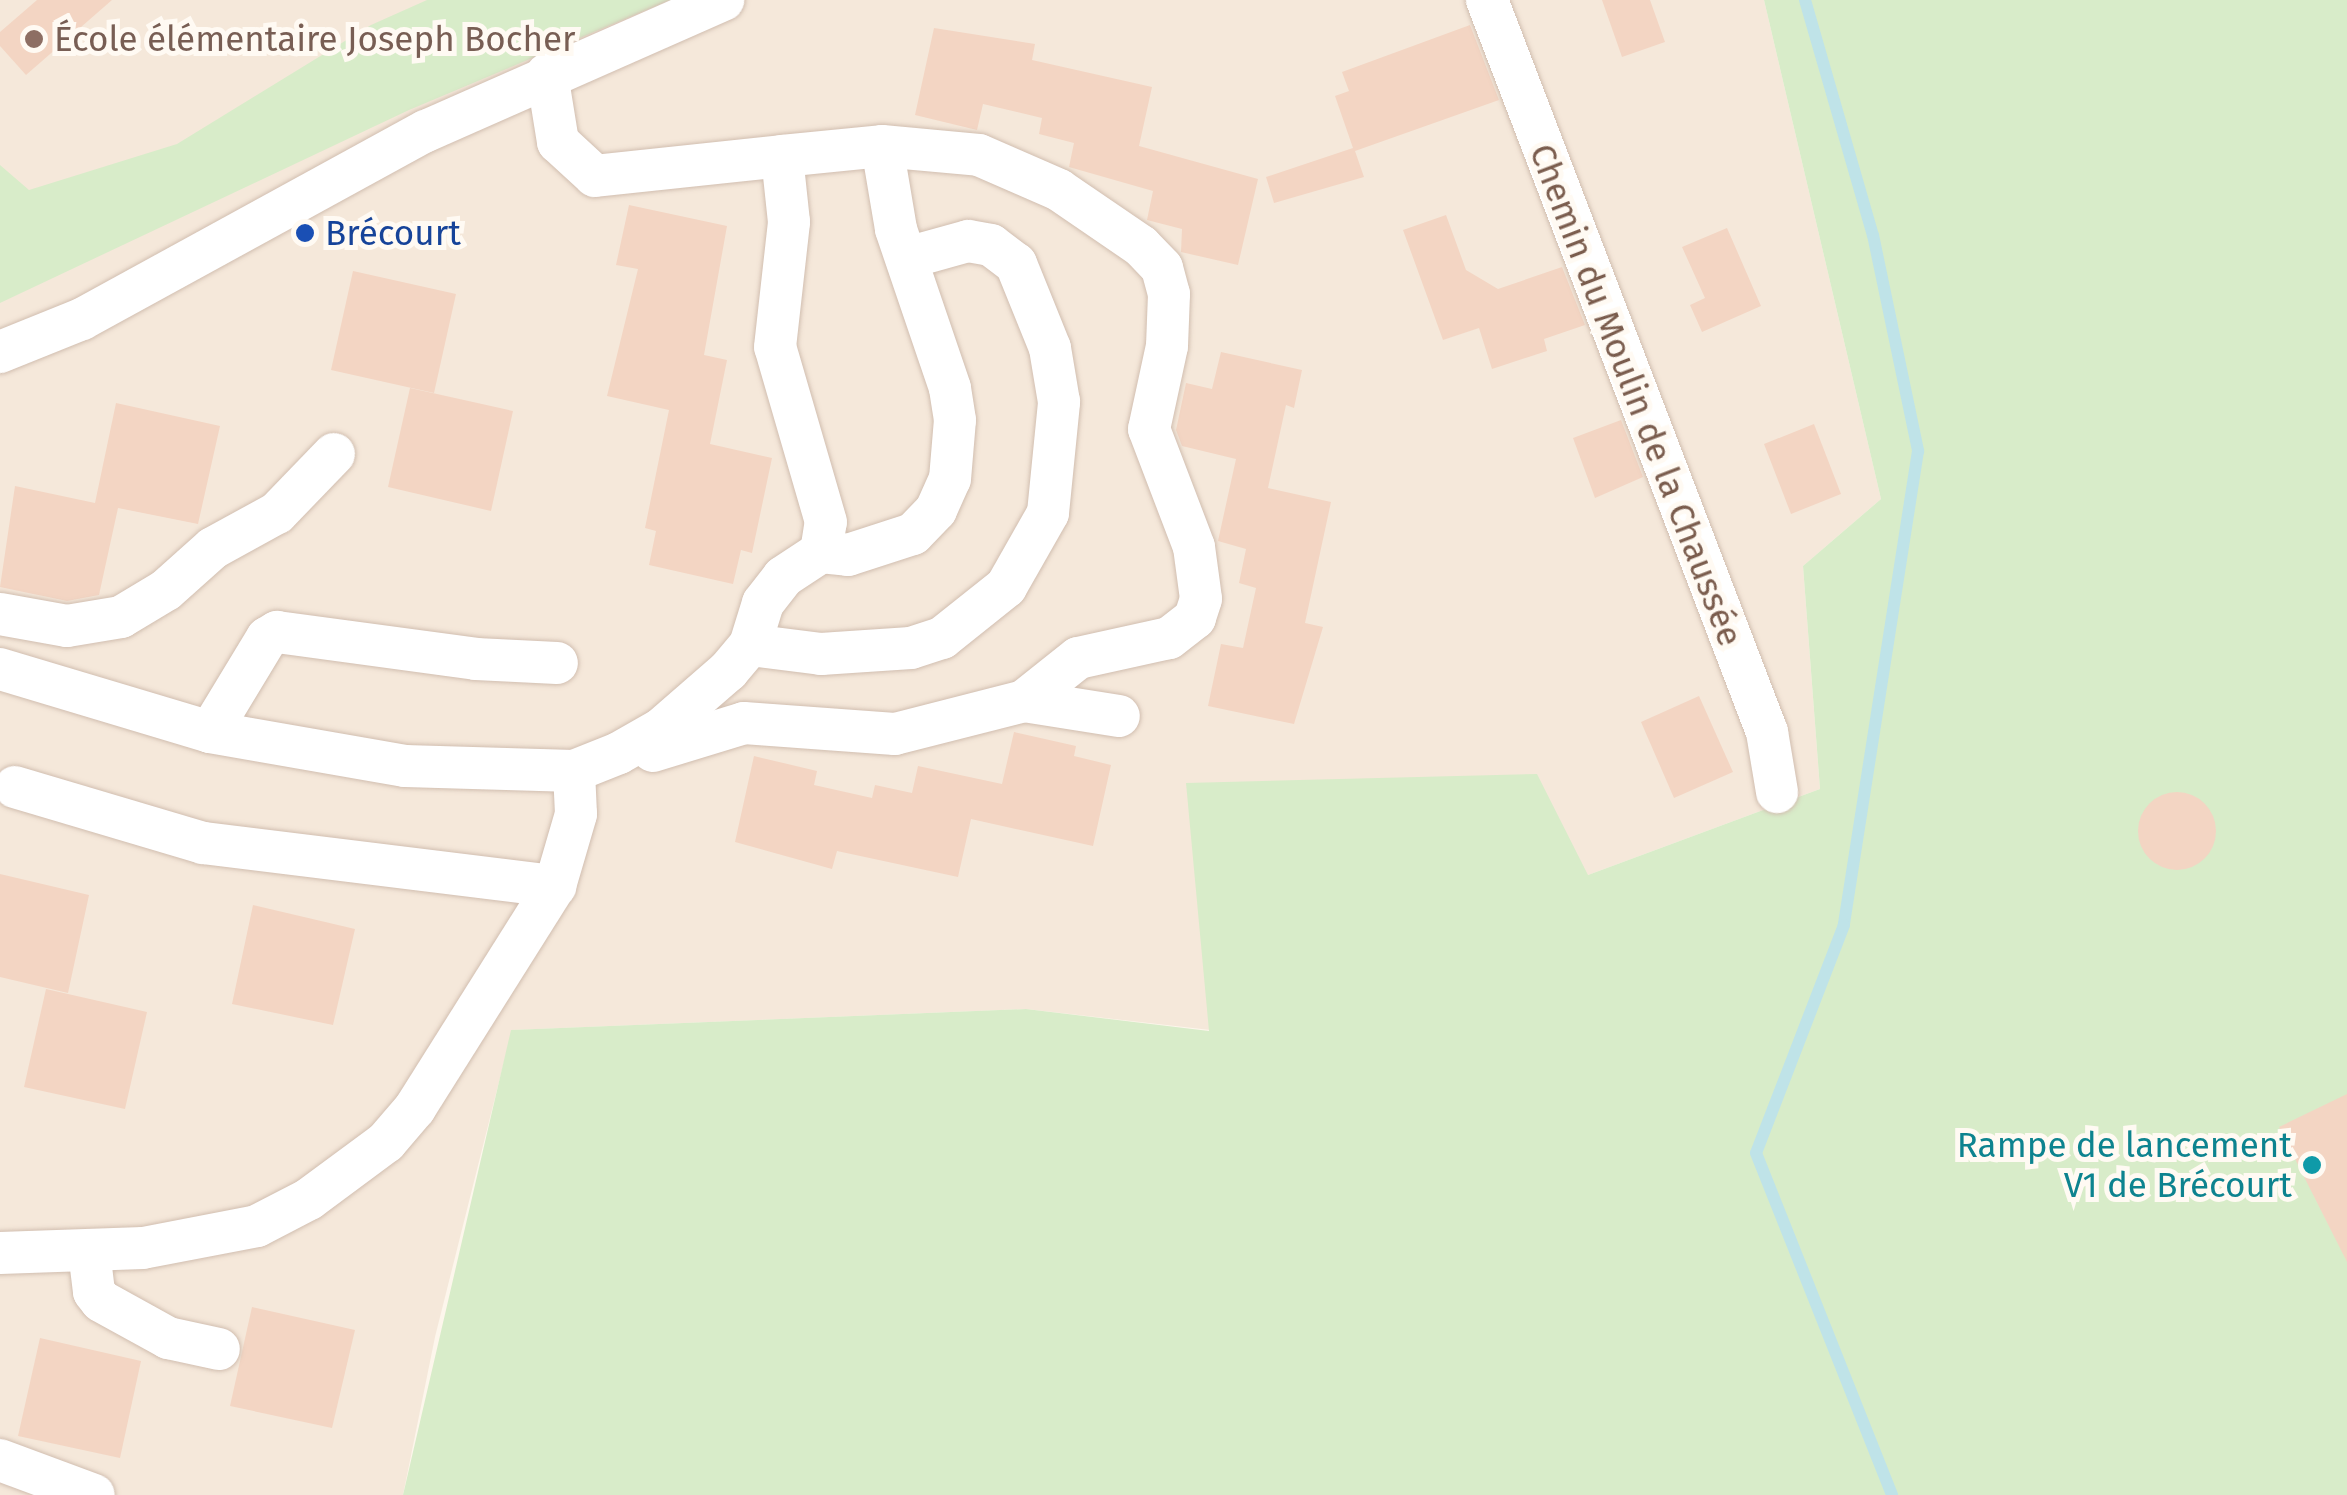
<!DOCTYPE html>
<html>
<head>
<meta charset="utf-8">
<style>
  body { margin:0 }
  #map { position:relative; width:2347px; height:1495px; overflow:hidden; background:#fdf6ec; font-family:"Fira Sans",sans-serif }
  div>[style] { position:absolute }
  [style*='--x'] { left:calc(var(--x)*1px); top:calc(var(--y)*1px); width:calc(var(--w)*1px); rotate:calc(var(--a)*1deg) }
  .residential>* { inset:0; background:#f5e8da }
  .green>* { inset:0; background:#d8ecc9 }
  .stream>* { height:12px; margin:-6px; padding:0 6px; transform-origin:6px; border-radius:6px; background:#bfe3e8 }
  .building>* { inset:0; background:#f3d5c3 }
  .round { border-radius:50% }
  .roads { filter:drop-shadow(0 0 2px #d1beb0) drop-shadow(0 0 2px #d1beb0) }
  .minor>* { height:42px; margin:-21px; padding:0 21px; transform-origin:21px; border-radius:21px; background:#fff }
  .dots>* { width:28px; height:28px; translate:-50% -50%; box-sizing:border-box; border:5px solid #fffaf3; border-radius:50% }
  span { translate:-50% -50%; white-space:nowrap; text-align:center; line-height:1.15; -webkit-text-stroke:10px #fffaf3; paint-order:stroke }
  .education-label { font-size:35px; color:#785e54 }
  .left { translate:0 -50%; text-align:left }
  .transit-label { font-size:35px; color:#164399 }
  .street-label { font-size:35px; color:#7a5c4d }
  .culture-label { font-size:35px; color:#0d838f }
  .right { translate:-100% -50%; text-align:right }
</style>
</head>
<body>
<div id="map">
  <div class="residential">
    <div style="clip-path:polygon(0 0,1764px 0,1881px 499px,1803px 566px,1820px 789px,1588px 875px,1455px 1058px,1026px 1009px,512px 1030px,435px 1337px,403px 1495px,0 1495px)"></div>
  </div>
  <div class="green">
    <div style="clip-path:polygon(427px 0,670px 0,409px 110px,0 303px,0 165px,29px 190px,177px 144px,371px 25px)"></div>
    <div style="clip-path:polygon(1764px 0,2347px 0,2347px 1495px,403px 1495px,511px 1030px,1026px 1009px,1209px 1031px,1186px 783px,1537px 774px,1588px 875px,1820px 789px,1803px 566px,1881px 499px)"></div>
  </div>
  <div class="stream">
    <div style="--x:1805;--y:0;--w:245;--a:73.9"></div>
    <div style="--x:1873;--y:235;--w:221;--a:78.2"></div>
    <div style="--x:1918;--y:451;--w:480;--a:98.9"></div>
    <div style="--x:1844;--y:925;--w:244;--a:111.1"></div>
    <div style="--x:1756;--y:1153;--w:368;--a:68.3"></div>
  </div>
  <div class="building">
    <div style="clip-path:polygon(37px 0,112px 0,26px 75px,0 46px,0 32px)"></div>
    <div style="clip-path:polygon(1602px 0,1650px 0,1665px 42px,1622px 57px)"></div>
    <div style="clip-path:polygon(1470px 25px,1499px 100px,1355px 151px,1364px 177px,1274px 203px,1266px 177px,1353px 148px,1335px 96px,1349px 91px,1342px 72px)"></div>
    <div style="clip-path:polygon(934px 28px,1035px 44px,1032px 60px,1152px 87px,1139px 146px,1258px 179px,1238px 265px,1181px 252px,1182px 229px,1147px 220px,1153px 191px,1069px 167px,1074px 143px,1039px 134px,1042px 118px,983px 104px,977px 130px,915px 115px)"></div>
    <div style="clip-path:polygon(629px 205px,727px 226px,704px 355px,727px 360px,710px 444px,772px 458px,752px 553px,741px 550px,733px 584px,649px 565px,656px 531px,645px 528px,669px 410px,607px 396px,638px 269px,616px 265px)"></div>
    <div style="clip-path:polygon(1446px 215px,1466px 270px,1498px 289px,1562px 267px,1585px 325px,1544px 339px,1547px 351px,1492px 369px,1479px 328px,1443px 340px,1403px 230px)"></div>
    <div style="clip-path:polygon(1727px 228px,1761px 306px,1702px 332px,1690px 305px,1705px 298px,1682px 247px)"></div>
    <div style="clip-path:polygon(353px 271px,456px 294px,434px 393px,331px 370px)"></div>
    <div style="clip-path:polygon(1221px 352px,1302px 370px,1294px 408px,1286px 405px,1268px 488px,1331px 502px,1305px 623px,1323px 627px,1294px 724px,1208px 706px,1221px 644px,1243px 648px,1256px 588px,1239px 583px,1246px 549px,1218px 541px,1236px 459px,1182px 446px,1176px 430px,1186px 383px,1212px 389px)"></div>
    <div style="clip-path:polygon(410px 388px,513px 411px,491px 511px,388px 487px)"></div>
    <div style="clip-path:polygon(116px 403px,220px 426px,198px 524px,118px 508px,99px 595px,67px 601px,0 587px,15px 486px,95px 503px)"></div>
    <div style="clip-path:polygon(1621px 420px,1643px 477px,1595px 498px,1573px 438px)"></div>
    <div style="clip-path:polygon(1814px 424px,1841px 494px,1791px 514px,1764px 444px)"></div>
    <div style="clip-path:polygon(1699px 696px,1733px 772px,1674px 798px,1641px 722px)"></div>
    <div style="clip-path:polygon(1014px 732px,1076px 746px,1074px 756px,1111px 765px,1093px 846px,971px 819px,958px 877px,837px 851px,832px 869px,735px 842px,754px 756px,817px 771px,814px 785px,872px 798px,875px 785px,912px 793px,918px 766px,1002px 784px)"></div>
    <div class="round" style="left:2138px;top:792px;width:78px;height:78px"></div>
    <div style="clip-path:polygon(0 874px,89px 895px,68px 993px,0 977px)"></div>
    <div style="clip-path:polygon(253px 905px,355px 929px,333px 1025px,232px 1004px)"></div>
    <div style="clip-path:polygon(46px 989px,147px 1012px,125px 1109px,24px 1087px)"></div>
    <div style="clip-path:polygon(2347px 1094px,2347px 1262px,2279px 1127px)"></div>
    <div style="clip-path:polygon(252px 1307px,355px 1330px,332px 1428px,230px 1406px)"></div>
    <div style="clip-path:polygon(40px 1338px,141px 1361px,120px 1458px,18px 1436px)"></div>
  </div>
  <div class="roads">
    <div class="minor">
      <div style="--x:1487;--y:0;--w:784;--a:69.07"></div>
      <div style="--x:1767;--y:732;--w:61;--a:80.5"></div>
      <div style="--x:547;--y:74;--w:69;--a:80.8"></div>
      <div style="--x:558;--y:142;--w:50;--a:42.6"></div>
      <div style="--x:595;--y:176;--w:188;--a:-6.1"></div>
      <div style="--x:0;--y:352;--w:88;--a:-21.9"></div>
      <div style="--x:82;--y:319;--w:392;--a:-28.7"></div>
      <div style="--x:426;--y:131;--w:325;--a:-23.8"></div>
      <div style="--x:821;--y:552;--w:27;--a:6"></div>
      <div style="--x:848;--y:555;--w:68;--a:-17.9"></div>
      <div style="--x:913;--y:534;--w:33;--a:-46"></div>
      <div style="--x:936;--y:510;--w:34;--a:-66"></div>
      <div style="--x:950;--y:479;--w:59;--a:-85.2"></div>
      <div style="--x:955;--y:420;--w:32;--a:-99"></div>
      <div style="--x:950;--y:388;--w:168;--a:-108.8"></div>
      <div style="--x:896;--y:229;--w:84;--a:-99.6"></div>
      <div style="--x:0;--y:614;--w:68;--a:10.2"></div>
      <div style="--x:67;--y:626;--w:55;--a:-9.5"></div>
      <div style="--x:121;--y:617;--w:52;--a:-31"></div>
      <div style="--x:166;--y:590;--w:63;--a:-41.8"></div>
      <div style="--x:213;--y:548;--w:73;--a:-28.7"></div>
      <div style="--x:277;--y:513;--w:82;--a:-46"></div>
      <div style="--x:750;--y:645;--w:72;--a:7.2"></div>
      <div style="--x:821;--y:654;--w:90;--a:-3.8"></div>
      <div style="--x:911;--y:648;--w:33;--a:-18"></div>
      <div style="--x:942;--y:638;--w:82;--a:-38.6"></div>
      <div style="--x:1006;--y:587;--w:85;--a:-60.4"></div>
      <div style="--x:1048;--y:513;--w:112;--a:-84.3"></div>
      <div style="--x:1059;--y:402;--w:55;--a:-99.5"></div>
      <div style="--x:1050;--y:348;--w:91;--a:-112"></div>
      <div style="--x:1016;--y:264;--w:31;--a:-143"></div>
      <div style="--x:991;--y:245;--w:23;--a:-170"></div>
      <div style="--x:968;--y:241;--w:63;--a:164.4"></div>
      <div style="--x:0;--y:669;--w:219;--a:16.7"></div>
      <div style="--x:210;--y:732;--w:198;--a:9.9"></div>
      <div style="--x:405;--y:766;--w:169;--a:1.7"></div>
      <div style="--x:574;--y:771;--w:48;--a:-21.8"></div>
      <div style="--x:619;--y:753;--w:48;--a:-29.7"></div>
      <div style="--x:661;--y:729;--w:89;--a:-40.9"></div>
      <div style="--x:728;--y:671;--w:34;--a:-50"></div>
      <div style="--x:750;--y:645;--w:44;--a:-72.8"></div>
      <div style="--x:763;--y:603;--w:33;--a:-52"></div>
      <div style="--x:783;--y:577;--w:45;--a:-33.3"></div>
      <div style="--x:821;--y:552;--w:30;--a:-81"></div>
      <div style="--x:826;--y:522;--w:182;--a:-106.2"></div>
      <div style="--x:775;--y:347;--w:126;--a:-83.6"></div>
      <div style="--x:789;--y:222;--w:66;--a:-96.1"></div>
      <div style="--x:782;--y:156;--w:100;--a:-5.7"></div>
      <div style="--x:882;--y:146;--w:97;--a:5.3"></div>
      <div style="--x:979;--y:155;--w:87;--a:23.6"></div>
      <div style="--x:1059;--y:190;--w:99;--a:34.3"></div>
      <div style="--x:1141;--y:246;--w:30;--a:46"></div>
      <div style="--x:1162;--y:268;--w:27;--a:75"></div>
      <div style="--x:1169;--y:294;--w:52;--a:92.2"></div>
      <div style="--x:1167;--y:346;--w:85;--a:102.2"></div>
      <div style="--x:1149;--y:429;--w:126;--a:69.1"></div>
      <div style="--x:1194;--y:547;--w:52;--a:82.3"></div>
      <div style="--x:1201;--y:599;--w:20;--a:108"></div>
      <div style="--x:1195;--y:618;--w:33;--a:142"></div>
      <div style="--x:1169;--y:638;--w:93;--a:167.6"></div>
      <div style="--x:1078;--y:658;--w:69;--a:141.5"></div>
      <div style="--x:210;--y:732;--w:110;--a:-58.8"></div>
      <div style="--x:267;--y:638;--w:12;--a:-31"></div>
      <div style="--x:277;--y:632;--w:201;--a:7.7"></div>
      <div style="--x:476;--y:659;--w:81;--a:2.8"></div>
      <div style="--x:653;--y:751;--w:95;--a:-17.1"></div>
      <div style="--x:744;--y:723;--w:151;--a:4.2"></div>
      <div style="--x:895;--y:734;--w:133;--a:-14.3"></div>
      <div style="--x:1024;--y:701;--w:96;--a:9"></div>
      <div style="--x:15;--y:787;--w:196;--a:16.6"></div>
      <div style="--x:203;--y:843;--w:355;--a:7"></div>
      <div style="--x:89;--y:1251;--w:41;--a:83"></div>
      <div style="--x:94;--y:1292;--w:11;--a:52"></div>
      <div style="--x:101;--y:1301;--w:77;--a:28.9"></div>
      <div style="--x:168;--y:1338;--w:52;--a:12.2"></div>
      <div style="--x:0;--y:1253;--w:143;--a:-2"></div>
      <div style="--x:143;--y:1248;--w:116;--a:-10.9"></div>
      <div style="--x:257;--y:1226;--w:59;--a:-27.4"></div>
      <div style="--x:309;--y:1199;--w:96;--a:-36.5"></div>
      <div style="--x:386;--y:1142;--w:45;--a:-49.5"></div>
      <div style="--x:415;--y:1108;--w:262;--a:-57.8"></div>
      <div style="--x:555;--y:886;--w:75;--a:-73.7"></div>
      <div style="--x:576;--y:814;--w:43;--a:-92.7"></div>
      <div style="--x:0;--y:1460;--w:100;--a:20.4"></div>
    </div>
  </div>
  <div class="dots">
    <div style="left:34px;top:39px;background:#8d6e63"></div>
    <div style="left:305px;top:233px;background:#1a4fb4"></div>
    <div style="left:2312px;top:1165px;background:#0f9aa8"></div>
  </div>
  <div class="education-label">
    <span class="left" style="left:54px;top:39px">École élémentaire Joseph Bocher</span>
  </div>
  <div class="transit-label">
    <span class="left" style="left:325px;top:233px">Brécourt</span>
  </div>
  <div class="street-label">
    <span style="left:1636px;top:395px;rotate:69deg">Chemin du Moulin de la Chaussée</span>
  </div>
  <div class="culture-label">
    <span class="right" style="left:2292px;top:1165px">Rampe de lancement<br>V1 de Brécourt</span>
  </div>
</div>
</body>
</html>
